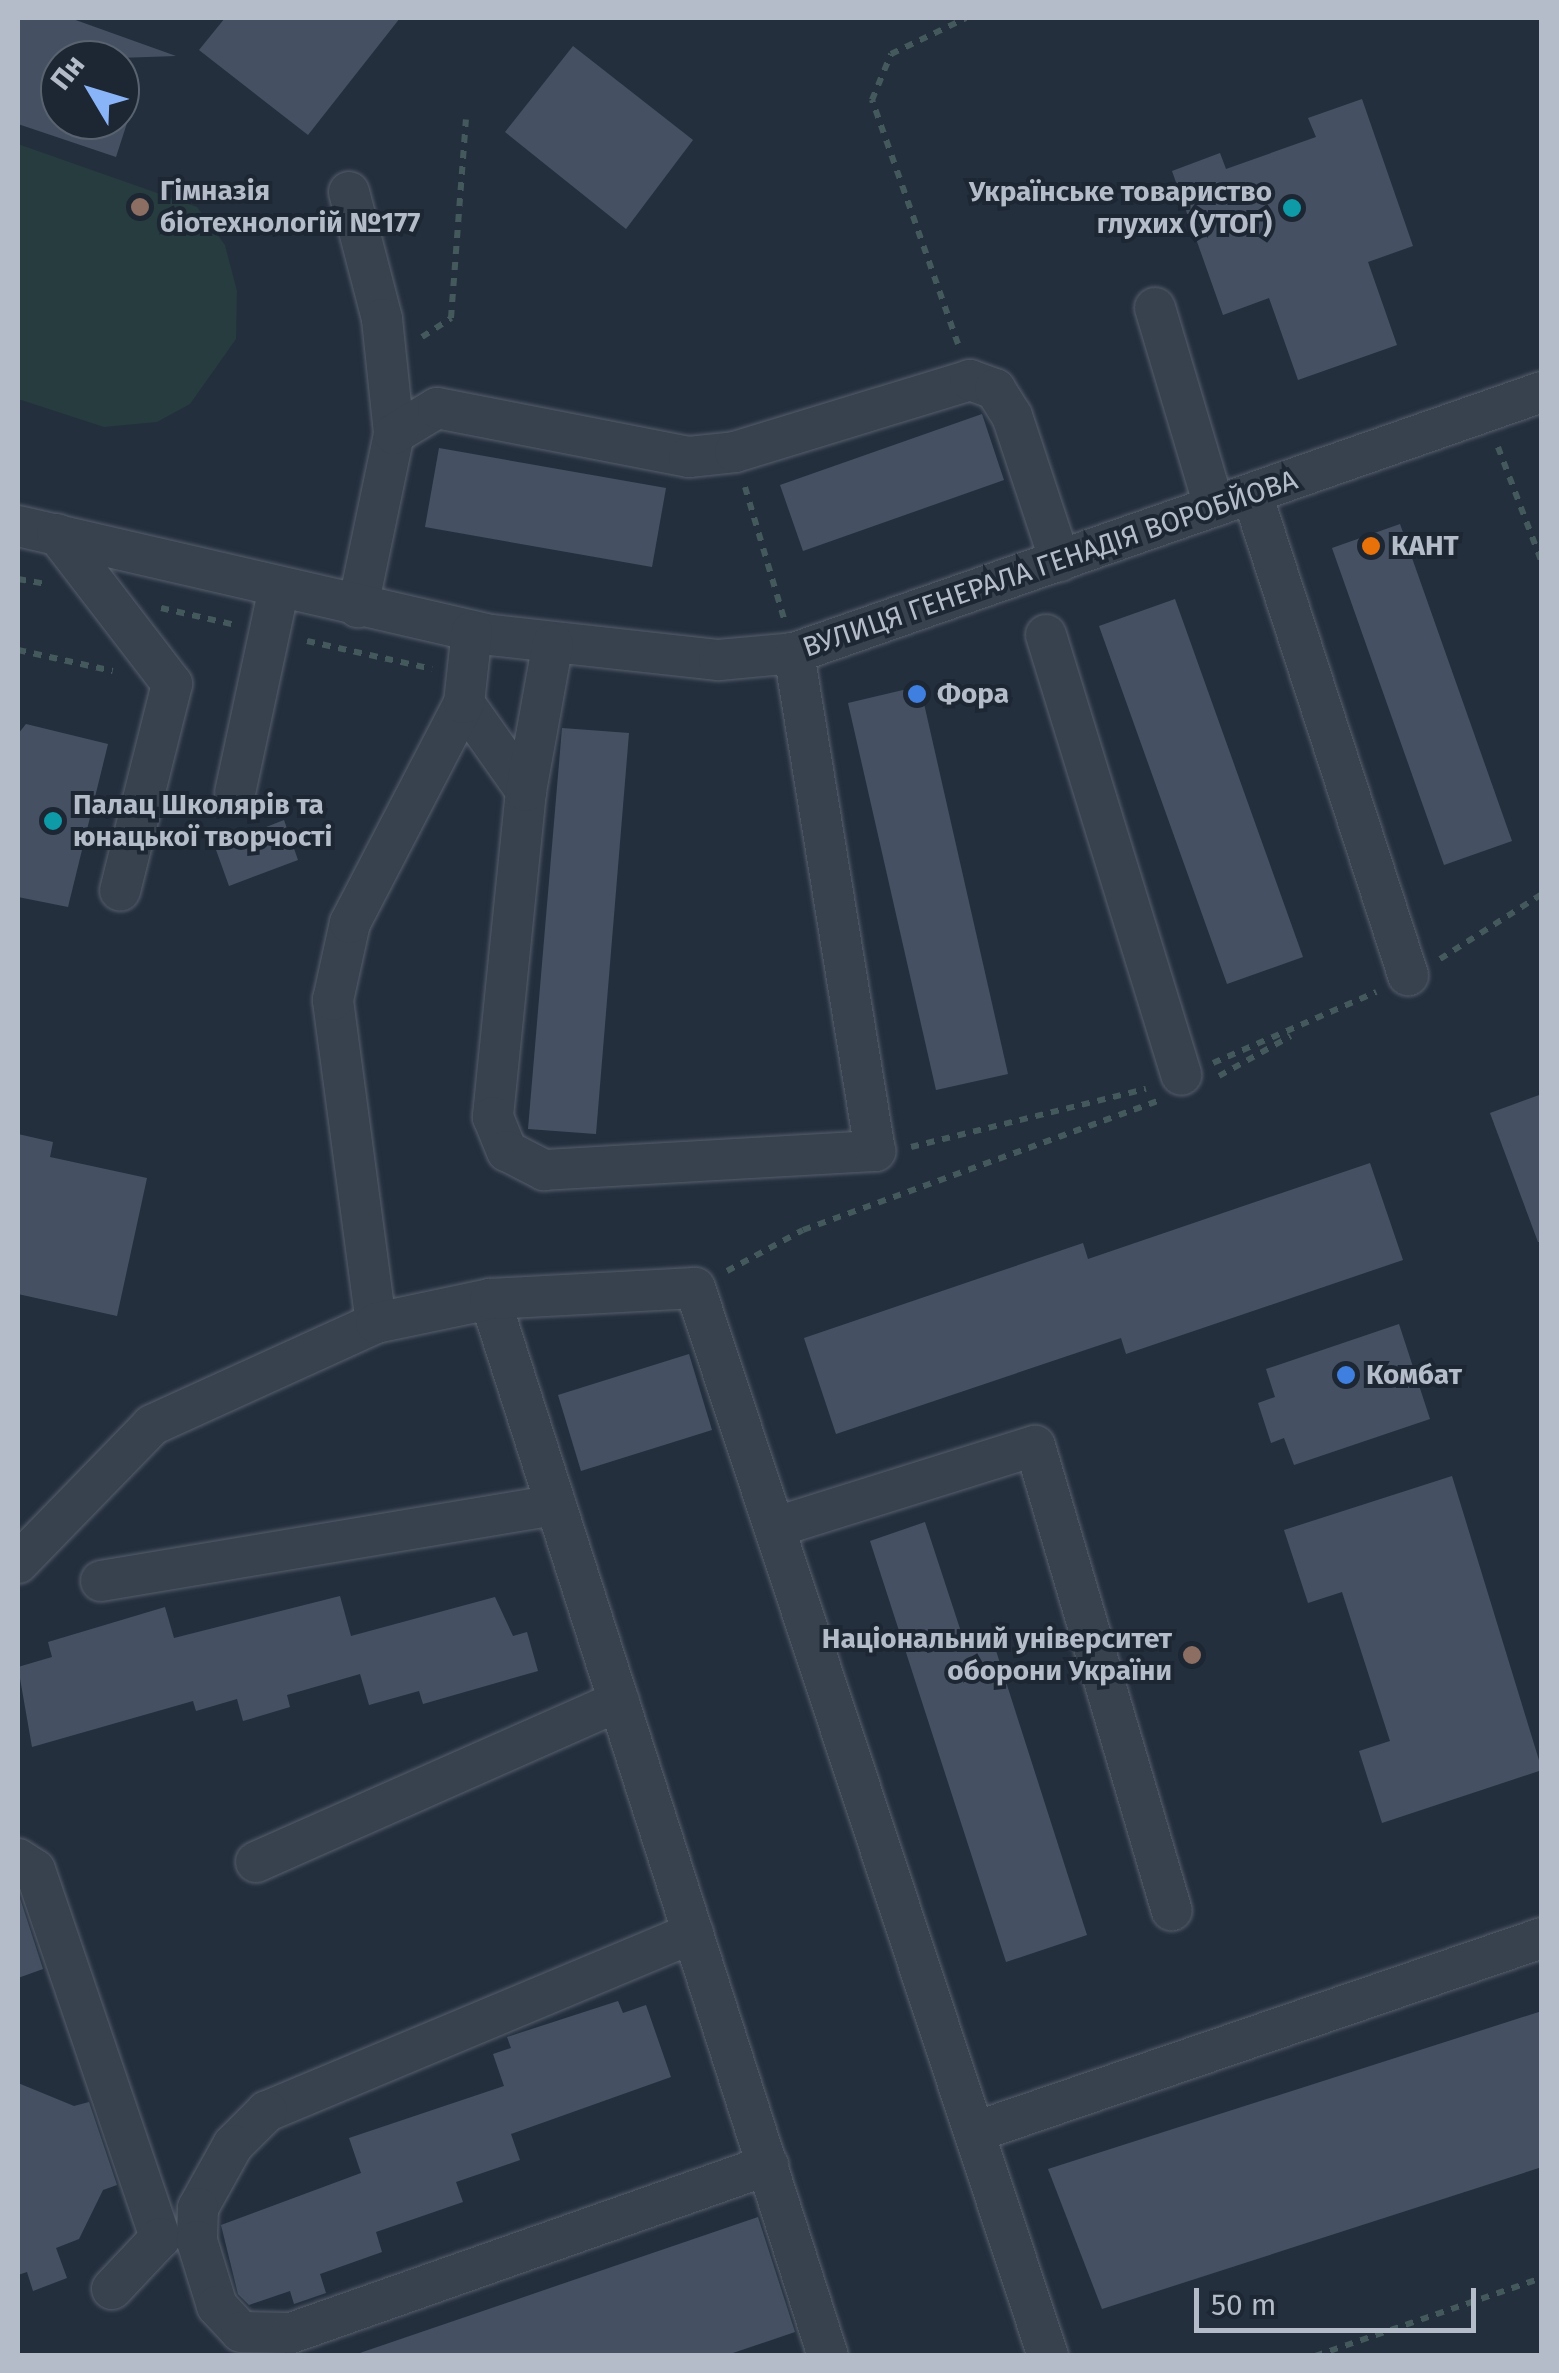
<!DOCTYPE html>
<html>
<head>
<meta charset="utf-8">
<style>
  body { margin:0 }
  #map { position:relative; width:1559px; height:2373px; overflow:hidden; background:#242f3e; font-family:"Fira Sans",sans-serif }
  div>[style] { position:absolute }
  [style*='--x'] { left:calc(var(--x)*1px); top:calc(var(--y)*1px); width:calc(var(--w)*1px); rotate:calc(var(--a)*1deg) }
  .green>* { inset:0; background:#263c3f }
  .building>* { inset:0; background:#455162 }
  .path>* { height:6px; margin-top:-3px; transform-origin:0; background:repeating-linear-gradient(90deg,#44595c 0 8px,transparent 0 16px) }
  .roads { filter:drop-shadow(0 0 2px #565f6c) drop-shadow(0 0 2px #565f6c) }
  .minor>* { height:40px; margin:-20px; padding:0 20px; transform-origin:20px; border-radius:20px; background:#38414e }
  .dots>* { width:28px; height:28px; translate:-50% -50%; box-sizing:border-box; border:5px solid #1d2633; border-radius:50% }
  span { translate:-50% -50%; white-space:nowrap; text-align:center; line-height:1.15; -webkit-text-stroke:8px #1d2633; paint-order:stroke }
  .poi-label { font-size:28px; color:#b4bcc9; font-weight:700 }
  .left { translate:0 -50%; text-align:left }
  .right { translate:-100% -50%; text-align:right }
  .street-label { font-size:28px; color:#b4bcc9 }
  .frame { position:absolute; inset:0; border:20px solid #b4bcc9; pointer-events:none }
  .north { position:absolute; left:40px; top:40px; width:100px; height:100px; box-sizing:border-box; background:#1d2633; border:2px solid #59626f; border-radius:50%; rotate:308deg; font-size:28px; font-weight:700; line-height:40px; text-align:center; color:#b4bcc9 }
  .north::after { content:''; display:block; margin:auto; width:35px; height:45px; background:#8ab4f8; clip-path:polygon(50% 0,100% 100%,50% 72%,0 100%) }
  .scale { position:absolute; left:1194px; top:2288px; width:282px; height:45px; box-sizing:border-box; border:5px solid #b4bcc9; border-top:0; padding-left:12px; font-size:30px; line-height:35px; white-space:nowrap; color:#b4bcc9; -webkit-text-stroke:8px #1d2633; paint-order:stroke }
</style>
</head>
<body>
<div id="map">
  <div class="green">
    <div style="clip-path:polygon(18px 144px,197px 207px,225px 245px,237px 291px,236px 339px,190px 404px,157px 422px,104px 427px,18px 399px)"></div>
  </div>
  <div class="building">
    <div style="clip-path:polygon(18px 18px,70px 18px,176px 56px,60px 60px,60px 120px,128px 120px,116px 157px,18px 124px)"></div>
    <div style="clip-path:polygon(225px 18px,400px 18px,308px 135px,199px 50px)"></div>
    <div style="clip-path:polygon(573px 46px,693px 140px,626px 229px,505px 132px)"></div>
    <div style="clip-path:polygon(1362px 99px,1413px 246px,1368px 262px,1397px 345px,1298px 380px,1269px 298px,1223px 315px,1172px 171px,1220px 153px,1226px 169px,1316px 137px,1308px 118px)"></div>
    <div style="clip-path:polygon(982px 414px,1004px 480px,803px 551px,780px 485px)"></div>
    <div style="clip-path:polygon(439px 448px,666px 488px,652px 567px,425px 527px)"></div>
    <div style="clip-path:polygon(1400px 524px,1512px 841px,1444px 865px,1332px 548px)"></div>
    <div style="clip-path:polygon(1175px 599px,1303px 957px,1227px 984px,1099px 626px)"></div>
    <div style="clip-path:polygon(920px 686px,1008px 1074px,936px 1090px,848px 703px)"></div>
    <div style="clip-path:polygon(26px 724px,108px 744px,68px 907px,18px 897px,18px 734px)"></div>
    <div style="clip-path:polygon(562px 728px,629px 733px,596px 1134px,528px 1129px)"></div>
    <div style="clip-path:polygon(284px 820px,298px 860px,229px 886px,215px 847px)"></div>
    <div style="clip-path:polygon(1542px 1094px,1542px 1242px,1538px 1242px,1490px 1113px)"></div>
    <div style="clip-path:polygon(18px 1134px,53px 1142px,50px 1157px,147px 1178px,117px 1316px,18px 1294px)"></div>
    <div style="clip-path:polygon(1370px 1163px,1403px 1260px,1126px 1354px,1121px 1338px,836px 1434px,804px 1338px,1083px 1243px,1088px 1259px)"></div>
    <div style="clip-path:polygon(1399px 1324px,1430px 1419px,1294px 1465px,1284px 1438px,1271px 1443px,1258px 1403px,1275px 1397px,1266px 1369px)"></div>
    <div style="clip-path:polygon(689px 1354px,712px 1430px,581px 1471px,558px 1395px)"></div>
    <div style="clip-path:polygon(1452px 1476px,1542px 1770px,1382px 1823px,1359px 1751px,1390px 1741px,1342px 1592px,1308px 1603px,1284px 1530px)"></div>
    <div style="clip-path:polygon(925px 1522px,965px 1644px,991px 1635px,1087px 1935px,1006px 1962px,870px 1541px)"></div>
    <div style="clip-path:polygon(340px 1596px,351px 1636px,495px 1597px,513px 1636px,527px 1632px,538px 1671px,423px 1704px,419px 1691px,369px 1705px,360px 1674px,287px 1695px,290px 1707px,243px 1721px,237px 1699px,196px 1711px,193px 1701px,32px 1747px,18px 1667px,52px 1657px,48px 1642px,165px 1607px,174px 1638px)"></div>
    <div style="clip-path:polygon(18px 1892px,43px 1969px,18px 1978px)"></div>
    <div style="clip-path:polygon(618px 2001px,623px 2013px,646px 2005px,671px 2077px,511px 2134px,520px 2160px,456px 2182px,463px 2202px,376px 2232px,382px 2252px,320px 2274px,326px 2293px,294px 2304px,290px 2291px,249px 2305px,238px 2294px,221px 2225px,361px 2173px,349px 2138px,504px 2086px,493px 2054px,511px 2048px,507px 2037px)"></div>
    <div style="clip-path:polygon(1542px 2011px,1542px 2167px,1102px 2309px,1048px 2169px)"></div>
    <div style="clip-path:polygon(18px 2083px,74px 2106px,89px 2102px,117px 2185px,103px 2190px,79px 2239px,56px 2248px,67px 2278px,33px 2291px,27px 2272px,18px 2275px)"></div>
    <div style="clip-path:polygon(758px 2217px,795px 2332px,724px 2356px,351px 2356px)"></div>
  </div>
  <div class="path">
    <div style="--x:422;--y:337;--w:35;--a:-33"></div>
    <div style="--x:451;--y:318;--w:199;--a:-85.7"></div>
    <div style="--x:958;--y:344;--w:259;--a:-109.4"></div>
    <div style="--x:872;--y:100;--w:50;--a:-67.6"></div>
    <div style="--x:891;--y:54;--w:83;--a:-25.6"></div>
    <div style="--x:1498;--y:447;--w:124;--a:69.2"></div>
    <div style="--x:745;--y:487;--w:138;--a:73.5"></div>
    <div style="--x:18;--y:579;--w:28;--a:10"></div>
    <div style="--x:161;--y:608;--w:77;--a:12.8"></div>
    <div style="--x:307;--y:641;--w:128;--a:12.6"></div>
    <div style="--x:18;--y:650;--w:97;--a:12.5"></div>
    <div style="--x:1440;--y:959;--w:121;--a:-32.5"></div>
    <div style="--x:1213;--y:1063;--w:178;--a:-23.5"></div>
    <div style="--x:1219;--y:1076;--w:82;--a:-29.1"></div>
    <div style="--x:911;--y:1147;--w:242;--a:-13.9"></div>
    <div style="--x:727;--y:1271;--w:86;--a:-28.3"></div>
    <div style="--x:803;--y:1230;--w:377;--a:-20"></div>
    <div style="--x:1315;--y:2356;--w:240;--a:-19"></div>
  </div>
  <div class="roads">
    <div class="minor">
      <div style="--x:349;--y:192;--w:131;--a:75.4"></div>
      <div style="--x:382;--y:319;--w:116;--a:84"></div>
      <div style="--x:394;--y:434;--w:177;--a:101.8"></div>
      <div style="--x:1155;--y:308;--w:207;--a:73.4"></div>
      <div style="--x:394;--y:434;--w:50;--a:-31.2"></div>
      <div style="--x:437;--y:408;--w:257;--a:11"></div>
      <div style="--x:689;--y:457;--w:46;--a:-6.2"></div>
      <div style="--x:735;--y:452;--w:246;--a:-17"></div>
      <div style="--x:970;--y:380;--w:27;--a:20"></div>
      <div style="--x:995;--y:389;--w:32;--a:58"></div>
      <div style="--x:1012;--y:416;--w:153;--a:71.7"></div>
      <div style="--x:1252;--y:494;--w:506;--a:72.03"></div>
      <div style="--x:18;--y:526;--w:485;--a:13"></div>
      <div style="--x:491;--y:635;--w:229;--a:6.3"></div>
      <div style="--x:719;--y:660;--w:75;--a:-5.3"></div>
      <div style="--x:794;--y:653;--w:792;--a:-19.24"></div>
      <div style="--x:57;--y:534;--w:189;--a:52.5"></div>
      <div style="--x:172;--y:684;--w:213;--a:104.1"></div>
      <div style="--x:1046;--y:635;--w:460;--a:72.9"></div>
      <div style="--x:464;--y:703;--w:108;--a:54.8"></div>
      <div style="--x:526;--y:791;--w:328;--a:95.8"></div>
      <div style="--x:493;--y:1117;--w:37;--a:68"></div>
      <div style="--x:507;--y:1151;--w:42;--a:27.2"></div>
      <div style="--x:544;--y:1170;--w:332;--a:-3.3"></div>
      <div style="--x:875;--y:1151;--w:505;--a:-99.24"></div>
      <div style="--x:526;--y:791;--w:150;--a:-79.7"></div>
      <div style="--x:235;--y:793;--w:210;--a:-77.9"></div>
      <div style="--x:490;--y:1299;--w:1110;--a:72.27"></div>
      <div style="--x:376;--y:1323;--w:326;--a:-97.6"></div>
      <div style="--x:333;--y:1000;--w:79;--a:-77.6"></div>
      <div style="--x:350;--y:923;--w:248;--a:-62.6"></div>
      <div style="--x:464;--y:703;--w:72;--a:-83.7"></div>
      <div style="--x:779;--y:1526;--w:268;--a:-17.4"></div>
      <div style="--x:1035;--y:1446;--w:484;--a:73.6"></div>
      <div style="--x:18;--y:1563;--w:192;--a:-45.8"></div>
      <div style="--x:152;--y:1425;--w:246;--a:-24.5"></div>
      <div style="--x:376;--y:1323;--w:116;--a:-11.9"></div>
      <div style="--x:490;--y:1299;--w:205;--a:-3.1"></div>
      <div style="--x:695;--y:1288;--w:1125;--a:71.71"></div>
      <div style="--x:101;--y:1581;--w:461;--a:-9.5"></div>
      <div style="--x:18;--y:1859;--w:20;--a:33"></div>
      <div style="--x:35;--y:1870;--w:389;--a:71.2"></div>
      <div style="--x:160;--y:2238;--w:70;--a:133.3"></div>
      <div style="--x:256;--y:1862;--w:397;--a:-23.9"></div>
      <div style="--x:693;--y:1933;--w:462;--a:157.3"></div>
      <div style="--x:267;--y:2111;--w:48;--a:135"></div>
      <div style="--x:233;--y:2145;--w:72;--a:119.1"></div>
      <div style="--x:198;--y:2208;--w:33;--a:92"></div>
      <div style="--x:197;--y:2241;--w:68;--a:72.9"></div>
      <div style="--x:217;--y:2306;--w:35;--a:47"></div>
      <div style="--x:241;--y:2332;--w:50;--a:1.1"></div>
      <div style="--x:291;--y:2333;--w:506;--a:-19.4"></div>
      <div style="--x:975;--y:2132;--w:599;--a:-18.89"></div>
    </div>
  </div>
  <div class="dots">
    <div style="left:140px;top:207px;background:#8d6e63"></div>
    <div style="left:1292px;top:208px;background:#0f9aa8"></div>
    <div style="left:1371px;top:546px;background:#e8710a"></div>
    <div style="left:917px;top:694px;background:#3f7fe0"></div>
    <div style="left:53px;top:821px;background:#0f9aa8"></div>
    <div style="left:1346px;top:1375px;background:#3f7fe0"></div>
    <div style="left:1192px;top:1655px;background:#8d6e63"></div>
  </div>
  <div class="poi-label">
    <span class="left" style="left:160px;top:207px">Гімназія<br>біотехнологій №177</span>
    <span class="right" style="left:1272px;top:208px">Українське товариство<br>глухих (УТОГ)</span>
    <span class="left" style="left:1391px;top:546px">КАНТ</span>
    <span class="left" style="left:937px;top:694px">Фора</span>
    <span class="left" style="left:73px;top:821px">Палац Школярів та<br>юнацької творчості</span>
    <span class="left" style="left:1366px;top:1375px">Комбат</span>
    <span class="right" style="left:1172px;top:1655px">Національний університет<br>оборони України</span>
  </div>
  <div class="street-label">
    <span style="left:1050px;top:564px;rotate:-19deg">ВУЛИЦЯ ГЕНЕРАЛА ГЕНАДІЯ ВОРОБЙОВА</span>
  </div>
  <div class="frame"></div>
  <div class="north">Пн</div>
  <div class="scale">50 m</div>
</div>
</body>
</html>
